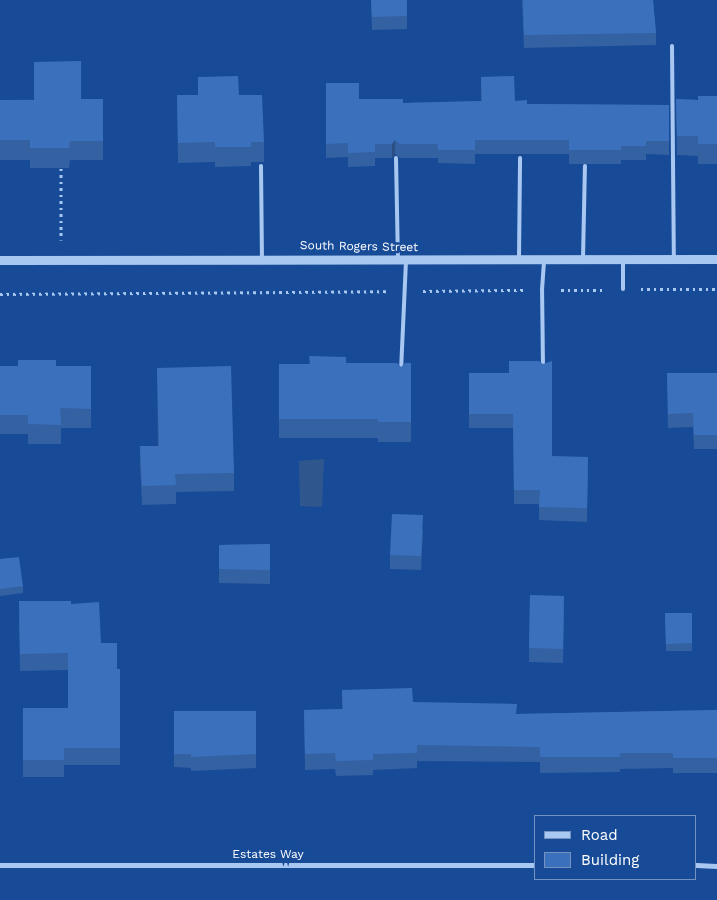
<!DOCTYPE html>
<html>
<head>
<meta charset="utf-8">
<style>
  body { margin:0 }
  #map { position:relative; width:717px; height:900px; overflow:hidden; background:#174b97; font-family:"Work Sans",sans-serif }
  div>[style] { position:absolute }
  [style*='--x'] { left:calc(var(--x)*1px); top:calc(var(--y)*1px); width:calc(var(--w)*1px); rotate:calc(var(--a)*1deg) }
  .water>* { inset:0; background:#30568e }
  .path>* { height:3px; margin-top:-1.5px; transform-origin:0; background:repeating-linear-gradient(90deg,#a9c8f1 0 2.5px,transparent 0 6.5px) }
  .service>* { height:4px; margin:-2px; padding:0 2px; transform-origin:2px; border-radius:2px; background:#a9c8f1 }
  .minor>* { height:5px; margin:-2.5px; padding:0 2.5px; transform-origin:2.5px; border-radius:2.5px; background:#a9c8f1 }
  .tertiary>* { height:9px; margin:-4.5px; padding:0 4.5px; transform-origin:4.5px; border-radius:4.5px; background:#a9c8f1 }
  .wall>* { inset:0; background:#3361a2 }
  .shaded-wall>* { inset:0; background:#294f84 }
  .building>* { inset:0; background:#3b71bc }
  span { translate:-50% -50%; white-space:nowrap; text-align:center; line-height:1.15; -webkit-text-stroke:5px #174b97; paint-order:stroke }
  .street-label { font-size:12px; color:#fff }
  .legend { position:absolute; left:534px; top:815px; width:162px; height:65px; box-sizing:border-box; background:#174b97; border:1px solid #7493c1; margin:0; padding:6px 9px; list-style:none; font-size:15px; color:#fff }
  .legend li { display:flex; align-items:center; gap:10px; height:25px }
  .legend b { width:25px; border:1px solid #7493c1 }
</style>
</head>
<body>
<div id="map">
  <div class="water">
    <div style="clip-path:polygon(324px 459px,322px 507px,300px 506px,299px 461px)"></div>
  </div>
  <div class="path">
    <div style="--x:61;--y:168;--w:72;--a:90"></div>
    <div style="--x:641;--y:289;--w:76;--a:0"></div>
    <div style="--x:561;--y:290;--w:43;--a:0"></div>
    <div style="--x:423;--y:291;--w:101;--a:-0.6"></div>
    <div style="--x:0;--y:294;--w:387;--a:-0.4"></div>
  </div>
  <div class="service">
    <div style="--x:672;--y:46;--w:213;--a:89.5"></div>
    <div style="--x:396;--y:158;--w:100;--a:88.9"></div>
    <div style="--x:261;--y:166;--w:92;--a:89.4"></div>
    <div style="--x:519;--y:259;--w:101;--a:-89.4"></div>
    <div style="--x:583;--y:259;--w:93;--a:-88.8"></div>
    <div style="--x:623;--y:260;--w:29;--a:90"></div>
    <div style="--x:543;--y:367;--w:77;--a:-90.7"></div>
    <div style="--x:542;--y:290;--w:29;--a:-86"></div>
    <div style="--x:401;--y:371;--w:110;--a:-87.4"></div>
  </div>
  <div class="minor">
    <div style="--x:0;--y:865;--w:536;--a:0"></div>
    <div style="--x:696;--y:865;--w:21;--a:3"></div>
  </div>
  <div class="tertiary">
    <div style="--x:0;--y:260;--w:717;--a:-0.08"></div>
  </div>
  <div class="wall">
    <div style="clip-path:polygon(371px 0,407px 0,407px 29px,372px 30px)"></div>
    <div style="clip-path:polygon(522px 0,653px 0,656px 33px,656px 45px,524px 48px)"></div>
    <div style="clip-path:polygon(481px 77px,515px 101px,527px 104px,669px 105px,669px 155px,646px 154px,646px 160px,621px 160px,621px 164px,569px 164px,569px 154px,475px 154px,475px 164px,438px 163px,438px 158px,400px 158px,395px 154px,392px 158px,375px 158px,375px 166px,348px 167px,348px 157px,326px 158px,326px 83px,359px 99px,403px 103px,481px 101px)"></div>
    <div style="clip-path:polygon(177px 95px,239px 95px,264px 142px,264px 162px,251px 162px,251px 166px,215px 167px,215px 162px,178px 163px)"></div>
    <div style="clip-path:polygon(717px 96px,717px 164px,698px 164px,698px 156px,677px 155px,676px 99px,698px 100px)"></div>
    <div style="clip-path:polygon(103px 99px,103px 160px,70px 160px,69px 168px,30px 168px,30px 160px,0 160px,0 100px)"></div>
    <div style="clip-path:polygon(346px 363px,401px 367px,411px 363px,411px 442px,378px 442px,378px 438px,279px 438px,279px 364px,309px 364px)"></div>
    <div style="clip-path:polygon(0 366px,91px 366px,91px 428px,61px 428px,61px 444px,28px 444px,28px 434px,0 434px)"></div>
    <div style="clip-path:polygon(157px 368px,234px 473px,234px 491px,176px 492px,176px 504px,142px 505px,140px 464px,140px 446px,158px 446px)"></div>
    <div style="clip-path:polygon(469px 373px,509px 373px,552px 456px,588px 470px,587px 522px,539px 520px,539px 504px,514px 504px,513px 428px,469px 428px)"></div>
    <div style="clip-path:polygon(667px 373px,717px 373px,717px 449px,694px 449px,693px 427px,668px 428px)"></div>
    <div style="clip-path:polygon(423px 529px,421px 570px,390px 569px,390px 555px)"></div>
    <div style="clip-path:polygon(270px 544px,270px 584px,219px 583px,219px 545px)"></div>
    <div style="clip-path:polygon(0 559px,23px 586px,23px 593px,0 596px)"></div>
    <div style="clip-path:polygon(530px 595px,564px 610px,563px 663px,529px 662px)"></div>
    <div style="clip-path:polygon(71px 604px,101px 643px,117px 669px,120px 669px,120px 765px,64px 765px,64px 777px,23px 777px,23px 708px,68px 708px,68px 670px,20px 671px,19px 617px)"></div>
    <div style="clip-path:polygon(665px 613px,692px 613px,692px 651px,666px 651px)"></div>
    <div style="clip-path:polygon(342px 690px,413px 702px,517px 714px,717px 710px,717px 773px,673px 773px,673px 768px,620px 769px,620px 772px,540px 773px,540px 762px,417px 761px,417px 768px,373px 770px,373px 775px,336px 776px,335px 769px,305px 770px,304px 710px,342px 709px)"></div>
    <div style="clip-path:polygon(174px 711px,256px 711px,256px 768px,191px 771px,191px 768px,174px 767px)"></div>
  </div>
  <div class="shaded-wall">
    <div style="clip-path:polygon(395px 140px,395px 154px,392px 158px,392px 144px)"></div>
  </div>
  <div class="building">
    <div style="clip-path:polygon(371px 0,407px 0,407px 16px,372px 17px)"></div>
    <div style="clip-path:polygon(523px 0,653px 0,656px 33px,524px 35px)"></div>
    <div style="clip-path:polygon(81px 61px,81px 99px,103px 99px,103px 141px,70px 141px,69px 148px,30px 148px,30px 140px,0 140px,0 100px,34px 100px,34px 62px)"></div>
    <div style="clip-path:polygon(238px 76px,239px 95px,262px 95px,264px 142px,251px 142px,251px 147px,215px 147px,215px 142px,178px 143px,177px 95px,198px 95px,198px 77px)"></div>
    <div style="clip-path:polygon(514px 76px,515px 101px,527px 100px,527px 104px,669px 105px,669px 141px,646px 141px,646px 146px,621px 146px,621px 150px,569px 150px,569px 140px,475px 140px,475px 150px,438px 150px,438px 144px,400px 144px,395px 140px,392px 144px,375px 144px,375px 152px,348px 153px,348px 143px,326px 144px,326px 83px,359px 83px,359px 99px,403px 99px,403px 103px,482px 101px,481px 77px)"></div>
    <div style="clip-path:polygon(698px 96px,717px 96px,717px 144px,698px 144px,698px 136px,677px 136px,676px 99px,698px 100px)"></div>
    <div style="clip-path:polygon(309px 356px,346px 357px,346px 363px,397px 363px,401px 367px,405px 363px,411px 363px,411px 422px,378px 422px,378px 419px,279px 419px,279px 364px,310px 364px)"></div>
    <div style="clip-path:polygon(18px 360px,56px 360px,56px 366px,91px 366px,91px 409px,60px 408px,61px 425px,28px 424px,28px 415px,0 415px,0 366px,18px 366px)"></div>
    <div style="clip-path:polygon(509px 361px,539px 361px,543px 364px,552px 361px,552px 456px,588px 457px,587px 508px,539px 507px,540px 490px,514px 490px,513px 414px,469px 414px,469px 373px,509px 373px)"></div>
    <div style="clip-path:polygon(231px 366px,234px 473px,175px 474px,176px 485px,142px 486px,140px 446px,159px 446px,157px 368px)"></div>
    <div style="clip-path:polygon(667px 373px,717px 373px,717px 435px,694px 435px,693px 413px,668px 414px)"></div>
    <div style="clip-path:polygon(392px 514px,423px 515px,421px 556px,390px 555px)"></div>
    <div style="clip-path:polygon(270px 544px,270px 570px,219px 569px,219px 545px)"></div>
    <div style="clip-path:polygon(19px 557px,23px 586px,0 589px,0 559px)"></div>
    <div style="clip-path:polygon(530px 595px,564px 596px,563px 649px,529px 648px)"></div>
    <div style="clip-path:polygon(19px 601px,71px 601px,71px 604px,99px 602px,101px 643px,117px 643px,117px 669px,120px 669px,120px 748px,64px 748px,64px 760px,23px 760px,23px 708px,68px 708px,68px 653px,20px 654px)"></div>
    <div style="clip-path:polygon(665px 613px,692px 613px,692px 643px,666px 644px)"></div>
    <div style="clip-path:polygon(412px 688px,413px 702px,517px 704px,516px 714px,717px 710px,717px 758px,673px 758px,673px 753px,620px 753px,620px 757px,540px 757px,540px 747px,417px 745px,417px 753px,373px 754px,373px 760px,336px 761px,335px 753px,305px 754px,304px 710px,343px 709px,342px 690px)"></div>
    <div style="clip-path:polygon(174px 711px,256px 711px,256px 754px,191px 757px,191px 754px,174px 754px)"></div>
  </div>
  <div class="street-label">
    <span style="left:359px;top:247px;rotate:1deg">South Rogers Street</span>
    <span style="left:268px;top:855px">Estates Way</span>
  </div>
  <ul class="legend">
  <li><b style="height:6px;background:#a9c8f1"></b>Road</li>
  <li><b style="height:14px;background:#3b71bc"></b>Building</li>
  </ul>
</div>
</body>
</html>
